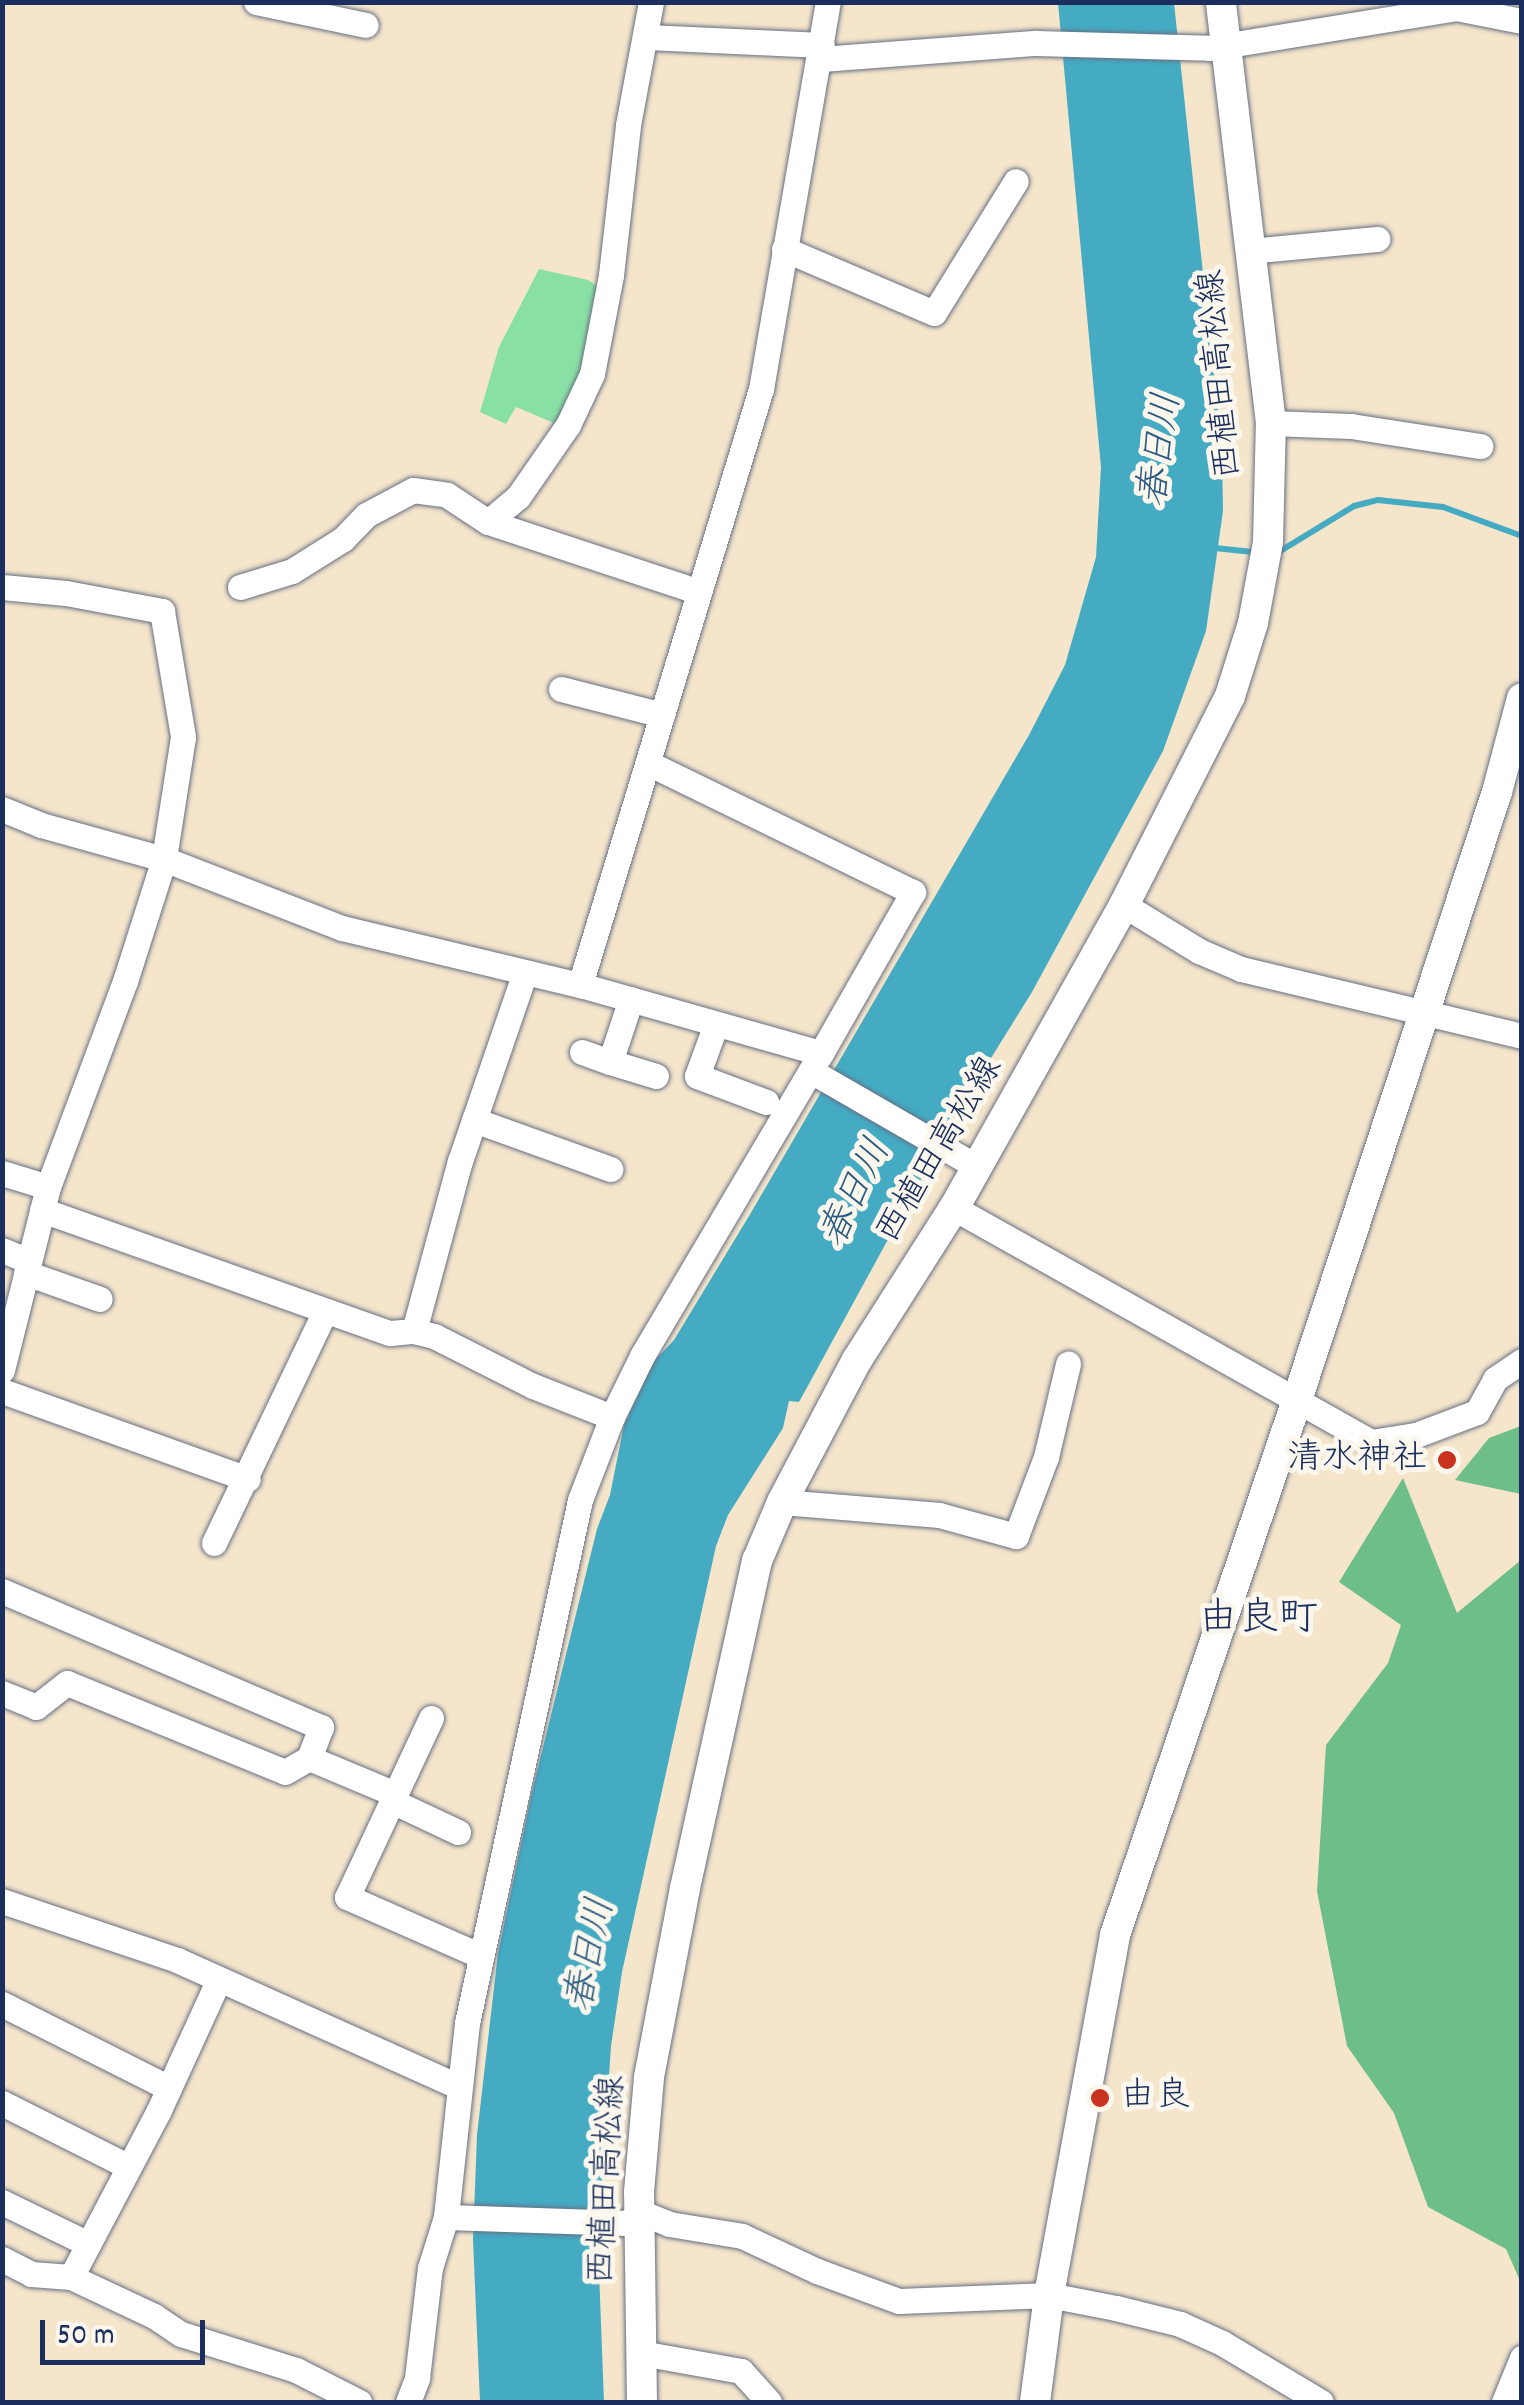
<!DOCTYPE html>
<html>
<head>
<meta charset="utf-8">
<style>
  body { margin:0 }
  #map { position:relative; width:1524px; height:2405px; overflow:hidden; background:#f4e5cb; font-family:Dekko,"Klee One",sans-serif }
  div>[style] { position:absolute }
  [style*='--x'] { left:calc(var(--x)*1px); top:calc(var(--y)*1px); width:calc(var(--w)*1px); rotate:calc(var(--a)*1deg) }
  .green>* { inset:0; background:#89e0a4 }
  .forest>* { inset:0; background:#6ebe8a }
  .water>* { inset:0; background:#44abc3 }
  .stream>* { height:6px; margin:-3px; padding:0 3px; transform-origin:3px; border-radius:3px; background:#44abc3 }
  .roads { filter:drop-shadow(0 0 2px #676f84) drop-shadow(0 0 2px #676f84) }
  .minor>* { height:25px; margin:-12.5px; padding:0 12.5px; transform-origin:12.5px; border-radius:12.5px; background:#fff }
  .major>* { height:30px; margin:-15px; padding:0 15px; transform-origin:15px; border-radius:15px; background:#fff }
  .dots>* { width:28px; height:28px; translate:-50% -50%; box-sizing:border-box; border:5px solid #fbf7ec; border-radius:50% }
  span { translate:-50% -50%; white-space:nowrap; text-align:center; line-height:1.15; -webkit-text-stroke:10px #fbf7ec; paint-order:stroke }
  .street-label { font-size:35px; color:#1b2f5e }
  .poi-label { font-size:35px; color:#1b2f5e }
  .right { translate:-100% -50%; text-align:right }
  .left { translate:0 -50%; text-align:left }
  .water-label { font-size:38px; color:#295a81; font-style:italic }
  .quarter-label { font-size:40px; color:#1b2f5e }
  .frame { position:absolute; inset:0; border:5px solid #1b2f5e; pointer-events:none }
  .scale { position:absolute; left:40px; top:2320px; width:165px; height:45px; box-sizing:border-box; border:5px solid #1b2f5e; border-top:0; padding-left:12px; font-size:30px; line-height:35px; white-space:nowrap; color:#1b2f5e; -webkit-text-stroke:8px #fbf7ec; paint-order:stroke }
</style>
</head>
<body>
<div id="map">
  <div class="green">
    <div style="clip-path:polygon(539px 269px,588px 280px,602px 289px,572px 405px,554px 423px,516px 407px,506px 424px,480px 412px,499px 347px)"></div>
  </div>
  <div class="forest">
    <div style="clip-path:polygon(1521px 1426px,1521px 1494px,1455px 1480px,1489px 1438px)"></div>
    <div style="clip-path:polygon(1403px 1478px,1457px 1613px,1521px 1560px,1521px 2283px,1506px 2249px,1428px 2207px,1394px 2113px,1347px 2046px,1317px 1891px,1326px 1745px,1388px 1663px,1401px 1625px,1339px 1582px)"></div>
  </div>
  <div class="water">
    <div style="clip-path:polygon(1058px 3px,1174px 3px,1222px 450px,1223px 511px,1206px 631px,1163px 751px,1032px 992px,960px 1108px,799px 1402px,789px 1401px,783px 1428px,728px 1515px,716px 1546px,622px 1972px,611px 2046px,598px 2245px,604px 2402px,480px 2402px,473px 2240px,477px 2135px,498px 1953px,532px 1792px,597px 1529px,610px 1495px,624px 1425px,653px 1362px,674px 1340px,749px 1216px,1029px 735px,1065px 665px,1096px 557px,1101px 467px)"></div>
  </div>
  <div class="stream">
    <div style="--x:1215;--y:548;--w:38;--a:6"></div>
    <div style="--x:1282;--y:550;--w:84;--a:-31.4"></div>
    <div style="--x:1354;--y:506;--w:25;--a:-14"></div>
    <div style="--x:1378;--y:500;--w:65;--a:6.1"></div>
    <div style="--x:1443;--y:507;--w:84;--a:20.2"></div>
  </div>
  <div class="roads">
    <div class="minor">
      <div style="--x:256;--y:2;--w:112;--a:11.8"></div>
      <div style="--x:647;--y:37;--w:175;--a:2.6"></div>
      <div style="--x:821;--y:59;--w:216;--a:-4.3"></div>
      <div style="--x:1036;--y:43;--w:174;--a:1.6"></div>
      <div style="--x:1210;--y:48;--w:249;--a:-9.2"></div>
      <div style="--x:1456;--y:8;--w:67;--a:11.1"></div>
      <div style="--x:784;--y:249;--w:163;--a:23.1"></div>
      <div style="--x:934;--y:313;--w:155;--a:-58.2"></div>
      <div style="--x:1249;--y:251;--w:129;--a:-5.4"></div>
      <div style="--x:1271;--y:423;--w:80;--a:2.1"></div>
      <div style="--x:1351;--y:426;--w:131;--a:8.8"></div>
      <div style="--x:488;--y:522;--w:39;--a:-40"></div>
      <div style="--x:518;--y:497;--w:88;--a:-55.2"></div>
      <div style="--x:568;--y:425;--w:56;--a:-64.8"></div>
      <div style="--x:592;--y:374;--w:101;--a:-79.1"></div>
      <div style="--x:611;--y:275;--w:151;--a:-83.5"></div>
      <div style="--x:628;--y:125;--w:125;--a:-79.4"></div>
      <div style="--x:2;--y:587;--w:64;--a:5.4"></div>
      <div style="--x:66;--y:593;--w:98;--a:10.6"></div>
      <div style="--x:162;--y:611;--w:128;--a:80.5"></div>
      <div style="--x:183;--y:737;--w:123;--a:98.9"></div>
      <div style="--x:164;--y:859;--w:128;--a:107.7"></div>
      <div style="--x:125;--y:981;--w:220;--a:110.5"></div>
      <div style="--x:48;--y:1187;--w:189;--a:104.1"></div>
      <div style="--x:240;--y:587;--w:54;--a:-17.1"></div>
      <div style="--x:292;--y:571;--w:60;--a:-32.1"></div>
      <div style="--x:343;--y:539;--w:33;--a:-46"></div>
      <div style="--x:366;--y:515;--w:53;--a:-28"></div>
      <div style="--x:413;--y:490;--w:34;--a:8"></div>
      <div style="--x:447;--y:495;--w:49;--a:33.4"></div>
      <div style="--x:488;--y:522;--w:220;--a:18.3"></div>
      <div style="--x:561;--y:689;--w:104;--a:14.4"></div>
      <div style="--x:648;--y:763;--w:295;--a:26"></div>
      <div style="--x:913;--y:892;--w:185;--a:119.7"></div>
      <div style="--x:2;--y:809;--w:42;--a:22.3"></div>
      <div style="--x:41;--y:825;--w:128;--a:15.5"></div>
      <div style="--x:164;--y:859;--w:191;--a:21.2"></div>
      <div style="--x:342;--y:928;--w:245;--a:13.5"></div>
      <div style="--x:580;--y:985;--w:250;--a:15.8"></div>
      <div style="--x:821;--y:1053;--w:350;--a:120.6"></div>
      <div style="--x:643;--y:1354;--w:70;--a:116.2"></div>
      <div style="--x:612;--y:1417;--w:89;--a:111.1"></div>
      <div style="--x:580;--y:1500;--w:535;--a:102.19"></div>
      <div style="--x:467;--y:2023;--w:195;--a:96.2"></div>
      <div style="--x:446;--y:2217;--w:181;--a:1.9"></div>
      <div style="--x:627;--y:2223;--w:17;--a:-40"></div>
      <div style="--x:640;--y:2212;--w:31;--a:22"></div>
      <div style="--x:669;--y:2224;--w:74;--a:9.3"></div>
      <div style="--x:742;--y:2236;--w:83;--a:25"></div>
      <div style="--x:817;--y:2271;--w:87;--a:20.1"></div>
      <div style="--x:899;--y:2301;--w:150;--a:-2.3"></div>
      <div style="--x:1049;--y:2295;--w:68;--a:11"></div>
      <div style="--x:1116;--y:2308;--w:66;--a:14"></div>
      <div style="--x:1180;--y:2324;--w:46;--a:24.3"></div>
      <div style="--x:1222;--y:2343;--w:115;--a:30.8"></div>
      <div style="--x:1124;--y:905;--w:88;--a:31.5"></div>
      <div style="--x:1199;--y:951;--w:46;--a:23.2"></div>
      <div style="--x:1241;--y:969;--w:289;--a:13.4"></div>
      <div style="--x:580;--y:985;--w:623;--a:-73.11"></div>
      <div style="--x:761;--y:389;--w:393;--a:-80.2"></div>
      <div style="--x:631;--y:999;--w:66;--a:108.4"></div>
      <div style="--x:610;--y:1062;--w:48;--a:16.9"></div>
      <div style="--x:716;--y:1024;--w:55;--a:110.1"></div>
      <div style="--x:697;--y:1076;--w:74;--a:20.6"></div>
      <div style="--x:582;--y:1052;--w:30;--a:20"></div>
      <div style="--x:811;--y:1071;--w:192;--a:30"></div>
      <div style="--x:474;--y:1120;--w:145;--a:19.8"></div>
      <div style="--x:2;--y:1173;--w:48;--a:16.9"></div>
      <div style="--x:954;--y:1208;--w:478;--a:29.3"></div>
      <div style="--x:1371;--y:1442;--w:46;--a:-8.8"></div>
      <div style="--x:1416;--y:1435;--w:65;--a:-20.7"></div>
      <div style="--x:1477;--y:1412;--w:38;--a:-61"></div>
      <div style="--x:1495;--y:1379;--w:32;--a:-34"></div>
      <div style="--x:42;--y:1210;--w:369;--a:19.5"></div>
      <div style="--x:390;--y:1333;--w:24;--a:-5"></div>
      <div style="--x:414;--y:1331;--w:21;--a:14"></div>
      <div style="--x:434;--y:1336;--w:111;--a:26.8"></div>
      <div style="--x:533;--y:1386;--w:85;--a:21.4"></div>
      <div style="--x:2;--y:1250;--w:29;--a:22"></div>
      <div style="--x:26;--y:1273;--w:78;--a:19.4"></div>
      <div style="--x:414;--y:1331;--w:176;--a:-74.9"></div>
      <div style="--x:460;--y:1161;--w:197;--a:-71"></div>
      <div style="--x:2;--y:1391;--w:261;--a:19.7"></div>
      <div style="--x:782;--y:1502;--w:158;--a:4.7"></div>
      <div style="--x:939;--y:1515;--w:80;--a:15.3"></div>
      <div style="--x:1016;--y:1536;--w:85;--a:-69.2"></div>
      <div style="--x:1046;--y:1457;--w:96;--a:-76.7"></div>
      <div style="--x:214;--y:1543;--w:257;--a:-64.4"></div>
      <div style="--x:2;--y:1591;--w:347;--a:23.1"></div>
      <div style="--x:321;--y:1727;--w:33;--a:111"></div>
      <div style="--x:2;--y:1693;--w:37;--a:22"></div>
      <div style="--x:36;--y:1707;--w:39;--a:-38"></div>
      <div style="--x:67;--y:1683;--w:235;--a:22.2"></div>
      <div style="--x:285;--y:1772;--w:28;--a:-30"></div>
      <div style="--x:309;--y:1758;--w:93;--a:22.7"></div>
      <div style="--x:431;--y:1718;--w:198;--a:115.1"></div>
      <div style="--x:347;--y:1897;--w:146;--a:23.8"></div>
      <div style="--x:392;--y:1801;--w:73;--a:25.2"></div>
      <div style="--x:2;--y:1901;--w:185;--a:18.6"></div>
      <div style="--x:177;--y:1960;--w:309;--a:24.2"></div>
      <div style="--x:2;--y:2004;--w:187;--a:26.7"></div>
      <div style="--x:2;--y:2103;--w:140;--a:26.7"></div>
      <div style="--x:2;--y:2202;--w:96;--a:26"></div>
      <div style="--x:2;--y:2259;--w:33;--a:27"></div>
      <div style="--x:31;--y:2274;--w:40;--a:4.3"></div>
      <div style="--x:71;--y:2277;--w:189;--a:-62.2"></div>
      <div style="--x:159;--y:2110;--w:144;--a:-65.4"></div>
      <div style="--x:71;--y:2277;--w:92;--a:25.2"></div>
      <div style="--x:154;--y:2316;--w:32;--a:34"></div>
      <div style="--x:181;--y:2334;--w:121;--a:17.4"></div>
      <div style="--x:296;--y:2370;--w:71;--a:26.9"></div>
      <div style="--x:641;--y:2353;--w:102;--a:10.2"></div>
      <div style="--x:741;--y:2371;--w:42;--a:47.9"></div>
      <div style="--x:408;--y:2402;--w:26;--a:-69"></div>
      <div style="--x:417;--y:2378;--w:111;--a:-83.3"></div>
      <div style="--x:430;--y:2268;--w:53;--a:-72.6"></div>
      <div style="--x:1504;--y:2402;--w:48;--a:-67.8"></div>
    </div>
    <div class="major">
      <div style="--x:642;--y:2402;--w:210;--a:-90.8"></div>
      <div style="--x:639;--y:2192;--w:115;--a:-85"></div>
      <div style="--x:649;--y:2077;--w:192;--a:-79.2"></div>
      <div style="--x:685;--y:1888;--w:335;--a:-77.6"></div>
      <div style="--x:757;--y:1561;--w:64;--a:-67"></div>
      <div style="--x:782;--y:1502;--w:161;--a:-62.2"></div>
      <div style="--x:857;--y:1360;--w:180;--a:-57.5"></div>
      <div style="--x:954;--y:1208;--w:347;--a:-60.7"></div>
      <div style="--x:1124;--y:905;--w:234;--a:-63.1"></div>
      <div style="--x:1230;--y:696;--w:77;--a:-72.5"></div>
      <div style="--x:1253;--y:623;--w:82;--a:-79.5"></div>
      <div style="--x:1268;--y:542;--w:119;--a:-88.6"></div>
      <div style="--x:1271;--y:423;--w:424;--a:-96.8"></div>
      <div style="--x:1035;--y:2402;--w:108;--a:-82.5"></div>
      <div style="--x:1049;--y:2295;--w:366;--a:-79.6"></div>
      <div style="--x:1115;--y:1935;--w:562;--a:-71.21"></div>
      <div style="--x:1296;--y:1403;--w:643;--a:-71.79"></div>
      <div style="--x:1497;--y:792;--w:97;--a:-75.1"></div>
    </div>
  </div>
  <div class="dots">
    <div style="left:1447px;top:1460px;background:#c8321e"></div>
    <div style="left:1100px;top:2098px;background:#c8321e"></div>
  </div>
  <div class="street-label">
    <span style="left:1222px;top:374px;rotate:-95deg">西植田高松線</span>
    <span style="left:941px;top:1151px;rotate:-59deg">西植田高松線</span>
    <span style="left:609px;top:2180px;rotate:-87deg">西植田高松線</span>
  </div>
  <div class="poi-label">
    <span class="right" style="left:1427px;top:1460px">清水神社</span>
    <span class="left" style="left:1120px;top:2098px">由良</span>
  </div>
  <div class="water-label">
    <span style="left:1163px;top:450px;rotate:-82deg">春日川</span>
    <span style="left:858px;top:1194px;rotate:-64deg">春日川</span>
    <span style="left:593px;top:1955px;rotate:-78deg">春日川</span>
  </div>
  <div class="quarter-label">
    <span style="left:1258px;top:1622px">由良町</span>
  </div>
  <div class="frame"></div>
  <div class="scale">50 m</div>
</div>
</body>
</html>
